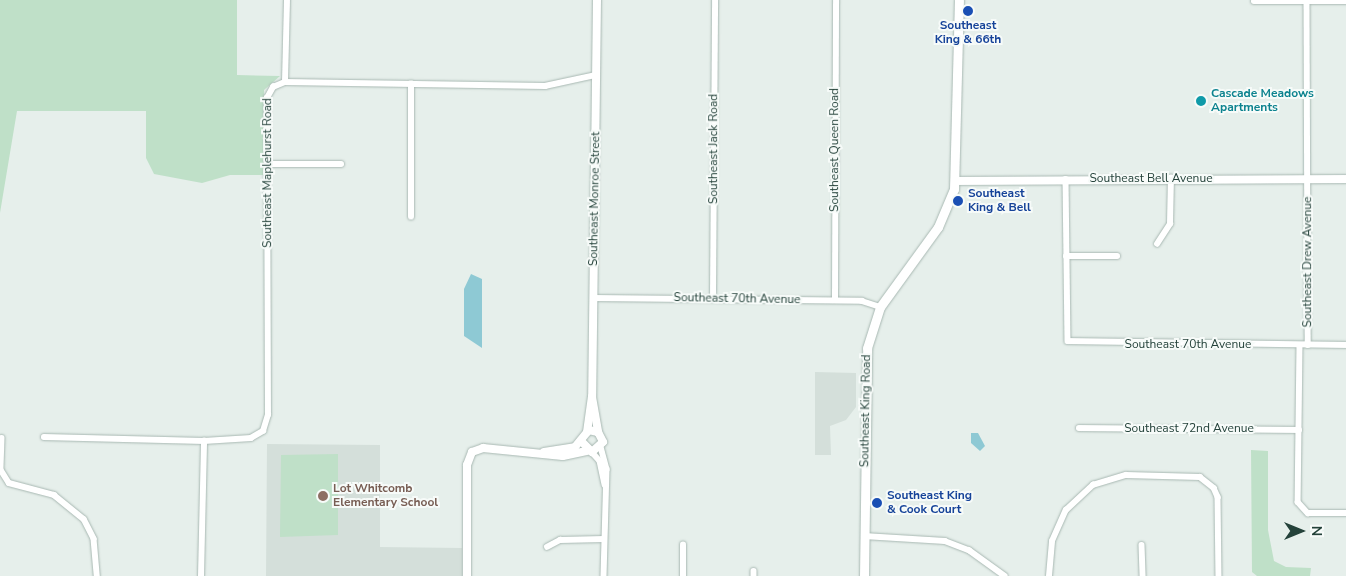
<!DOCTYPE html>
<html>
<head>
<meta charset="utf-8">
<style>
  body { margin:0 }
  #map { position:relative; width:1346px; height:576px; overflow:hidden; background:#e6efeb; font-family:"Nunito Sans",sans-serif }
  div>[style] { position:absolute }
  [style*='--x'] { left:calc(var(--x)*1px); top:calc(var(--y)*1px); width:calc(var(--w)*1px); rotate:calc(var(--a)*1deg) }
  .built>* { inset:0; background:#d4dfda }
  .green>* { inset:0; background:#bfe0c8 }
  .water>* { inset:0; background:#8ec9d4 }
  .roads { filter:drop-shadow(0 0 1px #a8b8b2) drop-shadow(0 0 1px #a8b8b2) }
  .minor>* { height:5.5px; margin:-2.75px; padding:0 2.75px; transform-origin:2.75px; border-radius:2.75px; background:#fff }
  .tertiary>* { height:8px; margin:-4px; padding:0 4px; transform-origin:4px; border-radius:4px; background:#fff }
  .secondary>* { height:9px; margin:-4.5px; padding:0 4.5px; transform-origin:4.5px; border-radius:4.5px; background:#fff }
  .dots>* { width:14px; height:14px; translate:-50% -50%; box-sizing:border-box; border:2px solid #f7fbf9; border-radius:50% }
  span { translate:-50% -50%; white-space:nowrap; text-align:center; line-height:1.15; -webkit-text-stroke:4px #f7fbf9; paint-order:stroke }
  .transit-label { font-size:12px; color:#164399; font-weight:700 }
  .left { translate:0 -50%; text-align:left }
  .culture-label { font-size:12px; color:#0d838f; font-weight:700 }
  .street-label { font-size:12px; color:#24423a }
  .education-label { font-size:12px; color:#785e54; font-weight:700 }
  .north { position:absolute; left:1276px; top:506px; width:50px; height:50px; -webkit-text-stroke:4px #f7fbf9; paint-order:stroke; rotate:90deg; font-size:14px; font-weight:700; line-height:20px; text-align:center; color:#24423a }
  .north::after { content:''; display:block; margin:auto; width:18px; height:22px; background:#24423a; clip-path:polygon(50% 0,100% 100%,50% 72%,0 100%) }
</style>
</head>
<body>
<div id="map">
  <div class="built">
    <div style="clip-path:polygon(815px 372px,856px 373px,856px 407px,846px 420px,830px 426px,831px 455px,815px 455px)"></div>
    <div style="clip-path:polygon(267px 444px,380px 445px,380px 547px,462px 548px,462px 576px,266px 576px)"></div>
  </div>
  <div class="green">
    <div style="clip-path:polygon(0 0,237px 0,237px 75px,280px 76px,264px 90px,263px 175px,230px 175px,202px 183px,154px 174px,146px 158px,146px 111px,17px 111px,0 213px)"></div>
    <div style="clip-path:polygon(1251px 450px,1268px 451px,1268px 530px,1274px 561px,1286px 567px,1311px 568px,1310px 576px,1257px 576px,1252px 572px)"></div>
    <div style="clip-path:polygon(338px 454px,338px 535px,280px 537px,281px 455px)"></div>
  </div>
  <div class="water">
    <div style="clip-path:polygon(471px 274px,482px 279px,482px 348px,464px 336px,464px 289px)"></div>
    <div style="clip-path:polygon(971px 433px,978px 433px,985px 446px,980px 451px,971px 443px)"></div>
  </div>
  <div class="roads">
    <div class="minor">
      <div style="--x:1307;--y:0;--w:345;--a:89.8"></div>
      <div style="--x:1254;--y:1;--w:92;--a:0"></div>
      <div style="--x:285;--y:82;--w:82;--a:-88.6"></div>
      <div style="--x:268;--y:164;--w:73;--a:0"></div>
      <div style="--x:1066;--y:179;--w:162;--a:89.3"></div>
      <div style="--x:1068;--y:341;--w:278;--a:0.8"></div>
      <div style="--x:411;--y:217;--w:133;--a:-90"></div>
      <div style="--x:1157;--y:244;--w:24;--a:-57"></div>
      <div style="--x:1170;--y:224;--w:46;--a:-88.8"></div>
      <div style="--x:1066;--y:256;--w:51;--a:0"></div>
      <div style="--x:593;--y:298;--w:269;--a:0.6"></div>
      <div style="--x:862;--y:301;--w:19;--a:18"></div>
      <div style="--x:713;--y:299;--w:299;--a:-89.6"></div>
      <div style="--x:835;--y:300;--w:300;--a:-89.8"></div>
      <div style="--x:1300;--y:345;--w:157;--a:90.7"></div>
      <div style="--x:1298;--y:502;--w:15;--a:48"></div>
      <div style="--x:1308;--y:513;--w:38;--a:0"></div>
      <div style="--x:1079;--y:428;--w:220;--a:0.5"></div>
      <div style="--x:44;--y:437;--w:160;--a:1.4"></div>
      <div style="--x:204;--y:441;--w:47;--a:-3.7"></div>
      <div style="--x:251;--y:438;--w:14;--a:-30"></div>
      <div style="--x:263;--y:431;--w:17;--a:-73"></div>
      <div style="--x:268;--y:415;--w:317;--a:-90.2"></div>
      <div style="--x:267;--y:98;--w:13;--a:-61"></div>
      <div style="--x:273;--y:87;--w:13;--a:-23"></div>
      <div style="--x:285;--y:82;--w:260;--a:0.9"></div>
      <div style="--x:545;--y:86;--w:52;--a:-12.2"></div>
      <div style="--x:2;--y:438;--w:32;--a:92"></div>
      <div style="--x:1;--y:470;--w:15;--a:58"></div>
      <div style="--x:9;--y:483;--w:47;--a:14.9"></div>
      <div style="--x:54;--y:495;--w:38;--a:39"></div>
      <div style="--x:84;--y:519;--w:22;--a:63"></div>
      <div style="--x:94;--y:539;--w:37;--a:85"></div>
      <div style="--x:601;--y:447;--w:23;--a:75"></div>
      <div style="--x:607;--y:469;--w:107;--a:91.6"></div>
      <div style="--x:592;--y:452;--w:12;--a:48"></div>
      <div style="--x:600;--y:461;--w:24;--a:78"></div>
      <div style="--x:864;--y:536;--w:81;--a:3.5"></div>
      <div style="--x:945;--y:541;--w:26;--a:21"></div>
      <div style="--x:969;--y:550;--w:44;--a:35.8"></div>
      <div style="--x:1142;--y:545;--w:31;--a:88"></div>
      <div style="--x:547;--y:547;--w:15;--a:-28"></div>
      <div style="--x:560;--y:540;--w:44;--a:-1.3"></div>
      <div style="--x:754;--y:571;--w:5;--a:90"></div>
      <div style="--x:201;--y:576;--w:135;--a:-88.7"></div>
      <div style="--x:683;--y:576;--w:31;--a:-90"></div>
      <div style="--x:1049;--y:576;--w:35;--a:-85"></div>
      <div style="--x:1052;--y:541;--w:34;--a:-66"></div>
      <div style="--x:1066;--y:510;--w:37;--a:-43"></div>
      <div style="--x:1093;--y:485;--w:34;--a:-17"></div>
      <div style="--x:1126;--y:475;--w:74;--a:1.5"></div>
      <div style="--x:1200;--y:477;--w:18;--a:38"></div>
      <div style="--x:1214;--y:488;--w:10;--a:66"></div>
      <div style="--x:1218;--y:497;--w:79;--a:89.3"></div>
    </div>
    <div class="tertiary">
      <div style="--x:597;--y:0;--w:397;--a:90.7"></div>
      <div style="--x:592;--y:397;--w:36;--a:80"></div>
      <div style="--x:956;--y:181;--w:390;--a:-0.3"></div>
      <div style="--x:587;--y:432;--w:35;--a:-82"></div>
      <div style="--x:544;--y:452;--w:31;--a:-9"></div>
      <div style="--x:575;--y:447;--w:22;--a:-51"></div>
      <div style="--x:589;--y:430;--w:9;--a:13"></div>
      <div style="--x:598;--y:432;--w:11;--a:63"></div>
      <div style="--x:603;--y:442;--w:15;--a:138"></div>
      <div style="--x:592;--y:452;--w:16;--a:-135"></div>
      <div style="--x:467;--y:576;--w:111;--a:-90"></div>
      <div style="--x:467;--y:465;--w:14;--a:-69"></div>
      <div style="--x:472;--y:452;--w:12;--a:-20"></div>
      <div style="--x:483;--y:448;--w:80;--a:5.7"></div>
      <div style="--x:563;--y:456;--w:24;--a:-12"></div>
    </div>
    <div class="secondary">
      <div style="--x:864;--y:576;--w:228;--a:-89.2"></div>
      <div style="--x:867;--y:348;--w:43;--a:-72.4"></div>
      <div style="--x:880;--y:307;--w:99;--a:-54.1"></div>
      <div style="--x:938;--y:227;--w:41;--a:-67.2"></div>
      <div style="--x:954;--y:189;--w:189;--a:-88.5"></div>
    </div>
  </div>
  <div class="dots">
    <div style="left:968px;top:11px;background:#1a4fb4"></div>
    <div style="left:1201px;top:101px;background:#0f9aa8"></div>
    <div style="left:958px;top:201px;background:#1a4fb4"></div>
    <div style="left:323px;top:496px;background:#8d6e63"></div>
    <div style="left:877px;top:503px;background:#1a4fb4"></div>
  </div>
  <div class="transit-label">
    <span style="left:968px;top:33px">Southeast<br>King &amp; 66th</span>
    <span class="left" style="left:968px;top:201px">Southeast<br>King &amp; Bell</span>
    <span class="left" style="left:887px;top:503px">Southeast King<br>&amp; Cook Court</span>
  </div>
  <div class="culture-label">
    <span class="left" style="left:1211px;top:101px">Cascade Meadows<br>Apartments</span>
  </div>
  <div class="street-label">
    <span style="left:714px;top:149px;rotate:-90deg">Southeast Jack Road</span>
    <span style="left:835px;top:150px;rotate:-90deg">Southeast Queen Road</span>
    <span style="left:268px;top:173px;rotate:-90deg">Southeast Maplehurst Road</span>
    <span style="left:1151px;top:179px">Southeast Bell Avenue</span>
    <span style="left:595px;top:199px;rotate:-89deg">Southeast Monroe Street</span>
    <span style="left:1308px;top:262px;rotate:-90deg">Southeast Drew Avenue</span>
    <span style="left:737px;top:299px;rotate:1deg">Southeast 70th Avenue</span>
    <span style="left:1188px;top:345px">Southeast 70th Avenue</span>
    <span style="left:866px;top:411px;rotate:-89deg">Southeast King Road</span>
    <span style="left:1189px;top:429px">Southeast 72nd Avenue</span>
  </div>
  <div class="education-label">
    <span class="left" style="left:333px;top:496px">Lot Whitcomb<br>Elementary School</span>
  </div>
  <div class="north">N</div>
</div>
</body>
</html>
